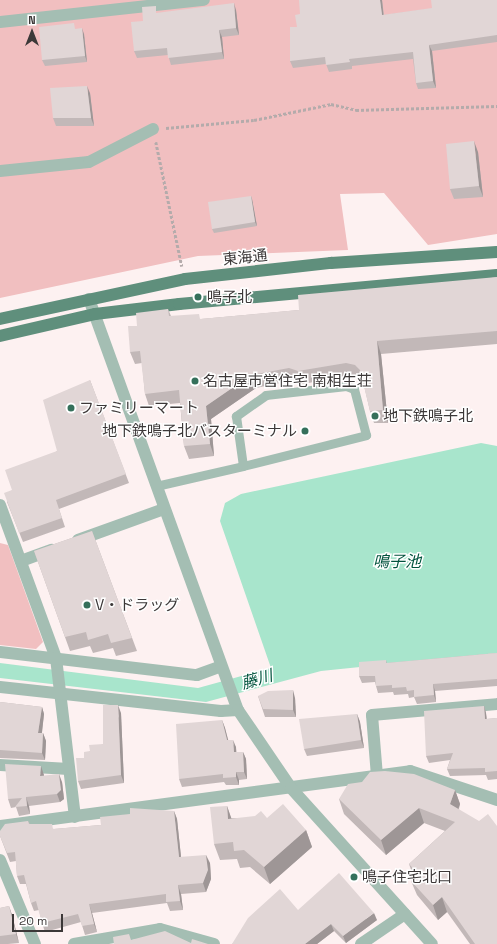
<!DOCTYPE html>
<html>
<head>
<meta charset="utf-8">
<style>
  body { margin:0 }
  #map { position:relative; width:497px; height:944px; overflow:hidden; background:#fdf1f1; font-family:"Space Grotesk","Noto Sans JP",sans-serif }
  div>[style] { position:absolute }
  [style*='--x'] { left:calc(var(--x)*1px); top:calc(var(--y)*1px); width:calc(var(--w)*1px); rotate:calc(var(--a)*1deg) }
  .green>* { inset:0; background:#f1bfc0 }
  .water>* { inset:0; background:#a8e5cc }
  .path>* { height:2.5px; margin-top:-1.25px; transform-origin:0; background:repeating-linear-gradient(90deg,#b4abab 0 3px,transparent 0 5px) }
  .service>* { height:9px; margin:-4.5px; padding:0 4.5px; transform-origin:4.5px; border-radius:4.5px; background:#a4beb3 }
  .minor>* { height:12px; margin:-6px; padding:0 6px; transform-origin:6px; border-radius:6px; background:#a4beb3 }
  .tertiary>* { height:12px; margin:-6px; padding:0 6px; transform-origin:6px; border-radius:6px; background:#a4beb3 }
  .primary>* { height:12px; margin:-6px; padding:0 6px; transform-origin:6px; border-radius:6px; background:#5f8f7c }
  .wall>* { inset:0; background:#c2b8b8 }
  .shaded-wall>* { inset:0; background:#9e9696 }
  .building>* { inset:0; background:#e1d6d6 }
  .dots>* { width:11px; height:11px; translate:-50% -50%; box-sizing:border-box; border:2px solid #fff; border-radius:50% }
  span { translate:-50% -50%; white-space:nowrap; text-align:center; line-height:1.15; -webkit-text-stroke:3px #fff; paint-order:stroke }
  .street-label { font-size:15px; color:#3c3838 }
  .poi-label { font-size:15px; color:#3c3838 }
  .left { translate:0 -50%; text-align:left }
  .right { translate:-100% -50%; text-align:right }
  .water-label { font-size:16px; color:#00533d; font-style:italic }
  .north { position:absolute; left:12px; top:12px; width:40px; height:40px; -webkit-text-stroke:3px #fff; paint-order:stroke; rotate:0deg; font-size:11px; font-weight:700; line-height:16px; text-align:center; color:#3c3838 }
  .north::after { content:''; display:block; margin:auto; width:14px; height:18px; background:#3c3838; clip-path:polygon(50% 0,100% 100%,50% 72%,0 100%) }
  .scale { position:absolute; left:12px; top:914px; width:51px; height:18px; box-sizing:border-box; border:2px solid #3c3838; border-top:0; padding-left:5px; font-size:12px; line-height:14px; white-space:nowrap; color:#3c3838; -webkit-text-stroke:3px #fff; paint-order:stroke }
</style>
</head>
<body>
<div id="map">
  <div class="green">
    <div style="clip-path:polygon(0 0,497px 0,497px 234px,428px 245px,384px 193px,340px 194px,348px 250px,198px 256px,0 298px)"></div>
    <div style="clip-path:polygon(0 543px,8px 545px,43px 642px,36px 649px,0 645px)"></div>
  </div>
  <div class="water">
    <div style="clip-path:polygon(481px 443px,497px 446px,497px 653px,321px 671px,206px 702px,0 678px,0 663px,198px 688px,271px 668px,220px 521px,225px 503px,241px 494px)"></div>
  </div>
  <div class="path">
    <div style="--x:166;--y:128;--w:88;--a:-5.2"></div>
    <div style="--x:254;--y:120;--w:79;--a:-11.7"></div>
    <div style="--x:331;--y:104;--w:26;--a:13"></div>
    <div style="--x:356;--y:110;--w:141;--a:-1.6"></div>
    <div style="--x:156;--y:142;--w:127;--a:78.2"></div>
  </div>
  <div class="service">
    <div style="--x:156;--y:486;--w:89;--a:-12.9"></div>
    <div style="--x:243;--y:466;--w:127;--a:-14.1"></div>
    <div style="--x:366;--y:435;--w:48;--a:-104.6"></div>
    <div style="--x:354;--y:389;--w:9;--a:-159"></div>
    <div style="--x:346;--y:386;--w:81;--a:173.6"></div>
    <div style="--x:266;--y:395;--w:37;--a:145"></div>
    <div style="--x:236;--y:416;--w:50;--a:82"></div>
  </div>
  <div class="minor">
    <div style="--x:0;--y:22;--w:205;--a:-6.2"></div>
    <div style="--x:0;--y:171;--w:89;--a:-5.8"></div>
    <div style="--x:89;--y:162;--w:72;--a:-27.3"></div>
    <div style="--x:0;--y:505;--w:163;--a:69.9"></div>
    <div style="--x:56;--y:658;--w:160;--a:83.2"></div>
    <div style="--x:78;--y:540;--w:91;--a:-19.8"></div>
    <div style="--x:21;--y:561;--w:33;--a:-20"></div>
    <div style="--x:0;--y:652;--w:198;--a:6.7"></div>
    <div style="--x:197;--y:675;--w:23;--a:-20"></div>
    <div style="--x:0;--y:687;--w:222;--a:6.2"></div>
    <div style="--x:221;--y:711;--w:17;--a:-3"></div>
    <div style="--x:0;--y:765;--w:69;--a:3.3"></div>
    <div style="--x:377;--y:776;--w:61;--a:-94.7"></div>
    <div style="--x:372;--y:715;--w:125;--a:-5"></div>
    <div style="--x:0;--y:826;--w:414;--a:-7.6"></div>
    <div style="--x:410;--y:771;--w:92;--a:18.4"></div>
    <div style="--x:0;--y:860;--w:91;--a:67.4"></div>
    <div style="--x:74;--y:944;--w:87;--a:-9.9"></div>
    <div style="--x:160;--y:929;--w:56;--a:15.5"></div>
    <div style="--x:361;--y:944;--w:53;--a:-34.3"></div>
  </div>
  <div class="tertiary">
    <div style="--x:89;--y:299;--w:437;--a:70.1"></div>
    <div style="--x:238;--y:710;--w:94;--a:55.8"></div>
    <div style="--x:291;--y:788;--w:210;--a:47.9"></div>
  </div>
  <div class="primary">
    <div style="--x:0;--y:319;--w:189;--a:-12.2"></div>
    <div style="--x:185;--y:279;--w:147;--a:-6.3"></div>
    <div style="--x:331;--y:263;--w:166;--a:-3.8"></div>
    <div style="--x:0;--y:336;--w:98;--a:-13"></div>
    <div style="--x:95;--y:314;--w:85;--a:-6.8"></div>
    <div style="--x:179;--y:304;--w:319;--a:-5.2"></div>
  </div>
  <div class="wall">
    <div style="clip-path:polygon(382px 0,384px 15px,497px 0,497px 42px,432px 51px,436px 88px,418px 89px,416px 83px,413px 59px,352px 66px,352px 69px,329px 72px,326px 64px,293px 68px,290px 61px,297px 27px)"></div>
    <div style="clip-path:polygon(236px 10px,239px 35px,222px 37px,224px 59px,171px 65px,168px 55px,137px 58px,134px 51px,143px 21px,158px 13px)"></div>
    <div style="clip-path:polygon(84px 34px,87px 62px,45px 66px,42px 60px)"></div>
    <div style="clip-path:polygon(90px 93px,94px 126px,56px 126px,53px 118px)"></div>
    <div style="clip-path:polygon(478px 152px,483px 197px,454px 199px,450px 189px)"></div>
    <div style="clip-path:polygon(251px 196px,252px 199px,257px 226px,214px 233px,212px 229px)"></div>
    <div style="clip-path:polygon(497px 277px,497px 344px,381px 354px,388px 423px,374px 423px,370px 411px,363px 381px,360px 377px,351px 375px,303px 384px,294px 380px,256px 388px,211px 419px,214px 456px,189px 459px,184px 446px,180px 403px,149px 406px,145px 394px,142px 363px,135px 364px,130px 352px,137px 326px,168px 309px,171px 316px,201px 319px,299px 310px)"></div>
    <div style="clip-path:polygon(90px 380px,129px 483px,59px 509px,65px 527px,23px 542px,7px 502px,12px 490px,57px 451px)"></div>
    <div style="clip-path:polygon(92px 531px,137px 651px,116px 656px,113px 648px,93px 653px,90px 646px,70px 651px,34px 551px)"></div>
    <div style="clip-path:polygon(497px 653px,497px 686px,435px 691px,436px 702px,417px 704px,414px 697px,409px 698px,408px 694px,394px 695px,393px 692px,378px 693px,376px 686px,375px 682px,362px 683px,359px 676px,386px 660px,387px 663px)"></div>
    <div style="clip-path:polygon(258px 696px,295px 698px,296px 717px,265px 717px)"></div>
    <div style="clip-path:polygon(0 702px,42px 707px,44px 714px,42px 733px,43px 733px,46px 741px,45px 760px,0 758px)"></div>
    <div style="clip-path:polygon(484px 706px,486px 713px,487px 719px,497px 718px,497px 779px,488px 780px,486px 775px,450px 776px,447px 769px,450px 760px,429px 763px,426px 756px)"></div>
    <div style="clip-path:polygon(121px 713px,124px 783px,81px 789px,78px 781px,84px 758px,90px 751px,103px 744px)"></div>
    <div style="clip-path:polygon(357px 714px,360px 722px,364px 748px,307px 756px,304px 749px)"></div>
    <div style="clip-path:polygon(222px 720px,225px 728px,228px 740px,236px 747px,236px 752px,243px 752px,246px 759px,247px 779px,239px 780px,239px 785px,226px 785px,224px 782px,182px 787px,179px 779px)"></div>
    <div style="clip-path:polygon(44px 776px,62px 782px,64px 799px,60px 802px,29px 806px,30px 814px,19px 816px,16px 807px,11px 808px,8px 799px)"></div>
    <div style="clip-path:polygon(455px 790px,460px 804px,459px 809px,497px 944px,470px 944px,447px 912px,438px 920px,417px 895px,411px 881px,414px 878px,409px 864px,445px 831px,424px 823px,386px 855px,344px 814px,339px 799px)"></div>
    <div style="clip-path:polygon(227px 806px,231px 818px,267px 818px,306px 830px,312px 847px,270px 884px,250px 867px,240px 868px,237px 859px,220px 860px,214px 844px)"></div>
    <div style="clip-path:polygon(174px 811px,177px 819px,181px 857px,210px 863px,211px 879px,206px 892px,181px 894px,183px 910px,170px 911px,167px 903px,92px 913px,97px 932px,85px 935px,81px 922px,45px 932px,42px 923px,39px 910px,34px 911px,31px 903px,26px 884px,20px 884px,17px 876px,16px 861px,10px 862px,0 836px,28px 821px,30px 824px,54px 829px,101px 825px)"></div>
    <div style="clip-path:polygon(9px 906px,12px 915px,19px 943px,8px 944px,0 944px,0 908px)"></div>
    <div style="clip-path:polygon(298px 910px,377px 920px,346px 943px,334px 931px,317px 944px,232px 944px)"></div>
  </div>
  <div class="shaded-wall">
    <div style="clip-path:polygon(380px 0,382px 0,384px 21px,382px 15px)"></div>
    <div style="clip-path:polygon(234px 3px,236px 10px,239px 35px,236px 28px)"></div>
    <div style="clip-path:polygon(82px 28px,84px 34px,87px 62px,85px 56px)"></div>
    <div style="clip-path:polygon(219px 30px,222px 37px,224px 59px,222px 52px)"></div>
    <div style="clip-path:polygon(429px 45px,432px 51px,436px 88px,433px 81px)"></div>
    <div style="clip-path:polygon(87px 86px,90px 93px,94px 126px,91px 118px)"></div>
    <div style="clip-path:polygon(474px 141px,478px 152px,483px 197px,479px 186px)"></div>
    <div style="clip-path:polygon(251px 196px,252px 199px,257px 226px,255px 222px)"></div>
    <div style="clip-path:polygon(377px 341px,381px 354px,388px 423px,383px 410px)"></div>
    <div style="clip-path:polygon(251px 375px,256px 388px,211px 419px,214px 456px,210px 444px,206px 406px)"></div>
    <div style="clip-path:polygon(433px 684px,435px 691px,436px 702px,434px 695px)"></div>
    <div style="clip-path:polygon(293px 690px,295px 698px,296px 717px,293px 710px)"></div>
    <div style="clip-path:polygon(118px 705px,121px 713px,124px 783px,121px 775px)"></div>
    <div style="clip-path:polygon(484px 706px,486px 713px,487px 726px,485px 719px)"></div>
    <div style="clip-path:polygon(42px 707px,44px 714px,41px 740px,38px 733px)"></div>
    <div style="clip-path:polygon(357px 714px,360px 722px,364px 748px,361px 740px)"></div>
    <div style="clip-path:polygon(222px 720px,225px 728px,230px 747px,227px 740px)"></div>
    <div style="clip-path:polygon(43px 733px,46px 741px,45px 760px,42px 753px)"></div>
    <div style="clip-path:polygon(233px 740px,236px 747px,237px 760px,234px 752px)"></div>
    <div style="clip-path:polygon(243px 752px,246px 759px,247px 779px,244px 772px)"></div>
    <div style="clip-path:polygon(41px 766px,44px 775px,44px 785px,40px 776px)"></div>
    <div style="clip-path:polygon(236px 772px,239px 780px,239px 785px,236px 777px)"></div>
    <div style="clip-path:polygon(59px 774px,62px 782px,64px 799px,60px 802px,57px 794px)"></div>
    <div style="clip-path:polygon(455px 790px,460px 804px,455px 818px,450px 804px)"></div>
    <div style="clip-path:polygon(26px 797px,29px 806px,30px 814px,27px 806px)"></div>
    <div style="clip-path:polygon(227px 806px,233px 823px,228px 819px)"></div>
    <div style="clip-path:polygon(419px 808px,424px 823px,386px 855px,381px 840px)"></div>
    <div style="clip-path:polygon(174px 811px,177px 819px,182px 866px,179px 857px)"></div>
    <div style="clip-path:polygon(306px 830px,312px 847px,270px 884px,264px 867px)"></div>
    <div style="clip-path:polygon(206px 855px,210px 863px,211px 879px,206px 892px,203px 883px)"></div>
    <div style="clip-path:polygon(178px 885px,181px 894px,183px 910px,180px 901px)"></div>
    <div style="clip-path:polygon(442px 897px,447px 912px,438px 920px,433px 905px)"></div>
    <div style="clip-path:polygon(89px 904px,92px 913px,97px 932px,94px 924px)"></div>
    <div style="clip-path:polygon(9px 906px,12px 915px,19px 943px,16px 934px)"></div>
    <div style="clip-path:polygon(374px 913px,377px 920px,346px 943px,343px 936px)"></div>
    <div style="clip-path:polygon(331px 924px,334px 931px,317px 944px,305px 944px)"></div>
  </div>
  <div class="building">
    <div style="clip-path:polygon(299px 0,380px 0,382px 15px,432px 8px,431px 0,497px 0,497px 35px,429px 45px,433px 81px,416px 83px,413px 52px,349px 59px,350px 62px,326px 65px,325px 57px,290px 61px,290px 27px,297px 27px,295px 15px,300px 14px)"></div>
    <div style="clip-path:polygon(234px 3px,236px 28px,219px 30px,222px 52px,168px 58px,167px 48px,134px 51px,131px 22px,143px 21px,142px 7px,156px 6px,156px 13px)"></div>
    <div style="clip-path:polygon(74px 23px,75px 29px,82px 28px,85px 56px,42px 60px,39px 27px)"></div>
    <div style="clip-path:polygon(87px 86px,91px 118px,53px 118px,50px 88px)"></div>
    <div style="clip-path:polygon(474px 141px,479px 186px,450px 189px,446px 144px)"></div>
    <div style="clip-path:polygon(251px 196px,255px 222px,212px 229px,208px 202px)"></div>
    <div style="clip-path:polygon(497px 277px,497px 331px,377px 341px,383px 410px,370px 411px,360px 370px,355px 365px,346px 363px,298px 371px,289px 368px,251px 375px,206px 406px,210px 444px,184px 446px,179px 390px,145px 394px,140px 351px,130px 352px,128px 326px,137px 326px,136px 313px,168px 309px,169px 316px,199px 314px,200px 319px,299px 310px,298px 295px)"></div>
    <div style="clip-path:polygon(90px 380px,126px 474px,56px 500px,62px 518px,19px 533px,4px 493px,12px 490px,5px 470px,57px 451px,43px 400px)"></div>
    <div style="clip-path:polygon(92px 531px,132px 638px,111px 643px,108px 634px,88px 640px,86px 632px,65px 637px,34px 551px)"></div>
    <div style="clip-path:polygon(497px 653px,497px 679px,433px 684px,434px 695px,414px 697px,414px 690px,407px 691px,406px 687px,392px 688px,392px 685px,376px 686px,375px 676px,359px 676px,359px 662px,386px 660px,386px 663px)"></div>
    <div style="clip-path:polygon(293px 690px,293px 710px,263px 709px,258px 696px,268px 691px)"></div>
    <div style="clip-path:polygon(0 702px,42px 707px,38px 733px,43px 733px,42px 753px,0 750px)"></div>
    <div style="clip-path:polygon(103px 705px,118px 705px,121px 775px,78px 781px,76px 758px,84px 758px,84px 752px,90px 751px,89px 745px,103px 744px)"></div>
    <div style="clip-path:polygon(484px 706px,485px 719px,497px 718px,497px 771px,485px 772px,485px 768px,447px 769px,453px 753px,426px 756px,424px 711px)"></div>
    <div style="clip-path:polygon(357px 714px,361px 740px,304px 749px,299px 719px)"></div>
    <div style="clip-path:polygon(222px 720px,227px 740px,233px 740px,234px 752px,243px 752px,244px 772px,236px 772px,236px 777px,223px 778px,223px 774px,179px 779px,176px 724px)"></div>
    <div style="clip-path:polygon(5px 764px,41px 766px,40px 776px,59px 774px,61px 790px,57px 794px,26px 797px,27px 806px,15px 807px,22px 798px,8px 799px)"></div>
    <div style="clip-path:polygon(385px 771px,414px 774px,455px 790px,450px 804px,479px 821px,488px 814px,497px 826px,497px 944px,475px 944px,442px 897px,433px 905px,411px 881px,418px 874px,409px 864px,455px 822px,419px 808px,381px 840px,339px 799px,348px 784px,362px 782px,370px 772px)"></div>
    <div style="clip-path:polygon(283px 804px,306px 830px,264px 867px,244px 850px,234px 851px,233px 842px,214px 844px,210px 807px,227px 806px,228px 819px,255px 816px,261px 811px,267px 818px)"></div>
    <div style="clip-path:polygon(130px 808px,174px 811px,179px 857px,206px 855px,208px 870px,203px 883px,178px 885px,180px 901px,166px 902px,166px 894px,89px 904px,94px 924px,82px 926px,78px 914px,42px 923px,36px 901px,31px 903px,24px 875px,17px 876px,15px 852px,7px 853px,0 836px,0 831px,5px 824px,28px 821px,29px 824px,52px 824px,53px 829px,101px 825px,100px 817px,130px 814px)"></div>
    <div style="clip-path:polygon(339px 873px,374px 913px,343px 936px,331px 924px,305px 944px,232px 944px,248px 918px,280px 889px,298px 910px)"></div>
    <div style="clip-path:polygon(9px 906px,16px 934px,0 936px,0 908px)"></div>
    <div style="clip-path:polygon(165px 931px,191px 943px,192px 939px,208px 944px,114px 944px,113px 937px,129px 934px,131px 940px)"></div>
  </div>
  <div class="dots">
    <div style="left:198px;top:297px;background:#35705b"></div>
    <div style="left:195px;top:381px;background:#35705b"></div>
    <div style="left:71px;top:408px;background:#35705b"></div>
    <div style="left:375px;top:416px;background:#35705b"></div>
    <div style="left:305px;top:431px;background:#35705b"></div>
    <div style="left:87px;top:605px;background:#35705b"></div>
    <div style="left:354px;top:877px;background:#35705b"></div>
  </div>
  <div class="street-label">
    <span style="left:245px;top:257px;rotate:-6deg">東海通</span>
  </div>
  <div class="poi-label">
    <span class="left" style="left:207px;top:297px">鳴子北</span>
    <span class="left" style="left:203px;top:381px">名古屋市営住宅 南相生荘</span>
    <span class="left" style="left:79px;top:408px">ファミリーマート</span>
    <span class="left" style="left:383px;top:416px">地下鉄鳴子北</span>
    <span class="right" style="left:297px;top:431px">地下鉄鳴子北バスターミナル</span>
    <span class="left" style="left:95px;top:605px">V・ドラッグ</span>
    <span class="left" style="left:362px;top:877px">鳴子住宅北口</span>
  </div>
  <div class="water-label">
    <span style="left:397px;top:562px">鳴子池</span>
    <span style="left:257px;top:680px;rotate:-16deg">藤川</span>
  </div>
  <div class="north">N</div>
  <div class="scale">20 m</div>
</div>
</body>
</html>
